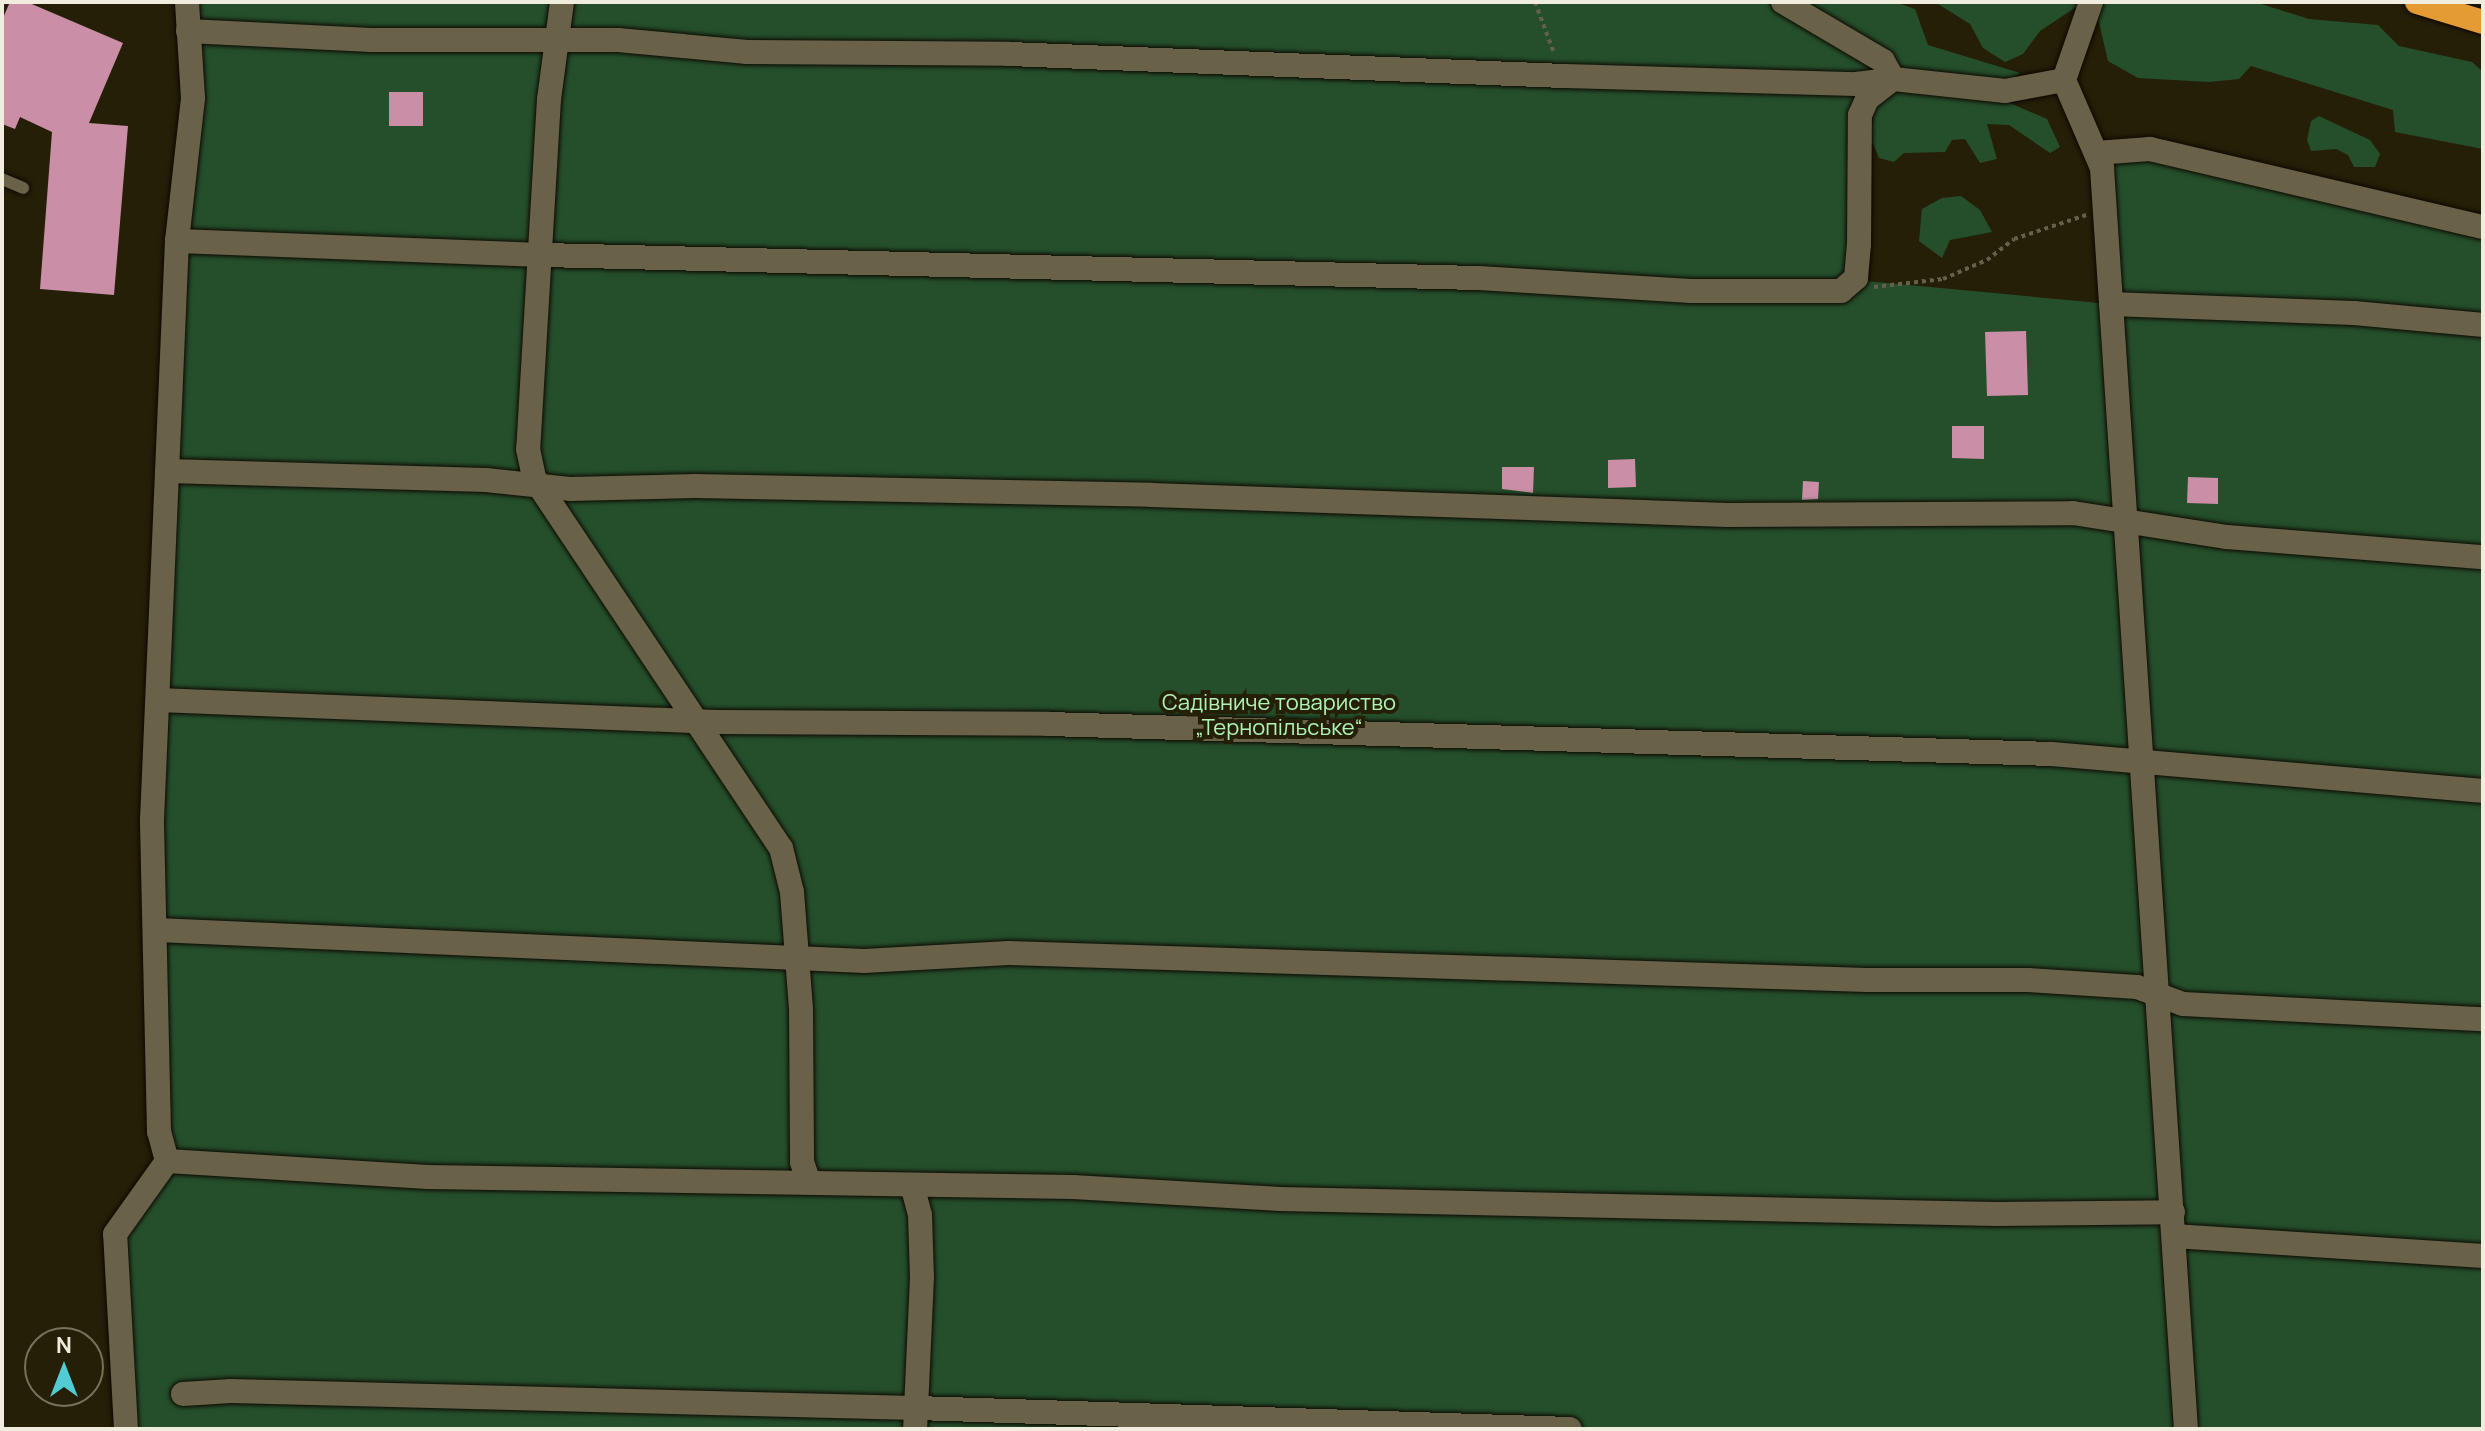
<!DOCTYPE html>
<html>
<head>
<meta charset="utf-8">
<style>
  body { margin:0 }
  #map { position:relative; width:2485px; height:1431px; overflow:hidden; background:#251f07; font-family:Manrope,sans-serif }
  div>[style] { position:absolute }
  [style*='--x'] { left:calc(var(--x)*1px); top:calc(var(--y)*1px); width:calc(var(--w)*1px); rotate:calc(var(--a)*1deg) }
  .green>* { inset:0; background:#254f2b }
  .building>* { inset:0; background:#ca8fa7 }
  .path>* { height:4px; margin-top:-2px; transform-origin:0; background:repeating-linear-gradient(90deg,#65604b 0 4px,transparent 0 8px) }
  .roads { filter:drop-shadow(0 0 2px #0e0800) drop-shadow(0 0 2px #0e0800) }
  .lane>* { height:12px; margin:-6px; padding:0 6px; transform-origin:6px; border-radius:6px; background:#696249 }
  .street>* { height:24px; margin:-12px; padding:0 12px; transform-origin:12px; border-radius:12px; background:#696249 }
  .highway>* { height:24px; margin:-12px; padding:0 12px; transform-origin:12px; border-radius:12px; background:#e49b33 }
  span { translate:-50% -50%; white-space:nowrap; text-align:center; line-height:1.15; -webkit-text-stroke:8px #251f07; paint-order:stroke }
  .park-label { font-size:22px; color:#aff3b5 }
  .frame { position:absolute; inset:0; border:4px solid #f1edde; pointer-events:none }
  .north { position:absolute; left:24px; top:1327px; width:80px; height:80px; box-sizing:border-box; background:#251f07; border:2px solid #77715d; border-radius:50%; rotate:0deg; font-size:22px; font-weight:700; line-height:32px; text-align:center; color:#f1edde }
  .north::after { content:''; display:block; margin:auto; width:28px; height:36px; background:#51ccd4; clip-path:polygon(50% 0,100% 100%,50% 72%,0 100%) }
</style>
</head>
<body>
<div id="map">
  <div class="green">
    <div style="clip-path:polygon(187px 2px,1783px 2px,1883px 61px,1867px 99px,1855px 280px,2110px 304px,2102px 168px,2128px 148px,2483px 227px,2483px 1429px,126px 1429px,115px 1234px,167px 1161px,157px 1054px)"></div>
    <div style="clip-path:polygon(1800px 2px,1895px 2px,1915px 9px,1928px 45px,2020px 73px,1999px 87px,1914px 76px)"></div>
    <div style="clip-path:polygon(1935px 2px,2255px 2px,2309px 19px,2378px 25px,2399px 46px,2472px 62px,2483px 72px,2483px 149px,2395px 132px,2393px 110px,2251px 66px,2239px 79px,2209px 82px,2138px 78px,2108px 61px,2098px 18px,2082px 3px,2040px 31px,2023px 54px,2005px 62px,1983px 48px,1970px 24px)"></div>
    <div style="clip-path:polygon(1896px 92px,2003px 100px,2047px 119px,2060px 147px,2050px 153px,2009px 125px,1987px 124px,1997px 159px,1980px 163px,1965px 139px,1952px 140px,1945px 152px,1904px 153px,1894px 162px,1879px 158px,1871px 139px,1874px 109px,1882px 95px)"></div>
    <div style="clip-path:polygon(2319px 116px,2370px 140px,2380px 154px,2375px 167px,2354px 167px,2348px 155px,2336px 149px,2311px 151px,2307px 140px,2311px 121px)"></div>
    <div style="clip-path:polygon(1961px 196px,1980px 210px,1992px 232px,1950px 240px,1942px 258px,1919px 241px,1922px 209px,1942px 198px)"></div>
  </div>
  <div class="building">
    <div style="clip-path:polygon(10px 2px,27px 2px,123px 43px,89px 123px,128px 126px,114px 295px,40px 289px,52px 132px,20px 117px,15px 129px,2px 124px,2px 20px)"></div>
    <div style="clip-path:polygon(389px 92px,423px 92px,423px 126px,389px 126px)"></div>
    <div style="clip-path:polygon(2026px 331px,2028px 395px,1987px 396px,1985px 332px)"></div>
    <div style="clip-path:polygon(1952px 426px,1984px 426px,1984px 459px,1952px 458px)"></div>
    <div style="clip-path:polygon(1635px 459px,1636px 487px,1608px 488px,1608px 460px)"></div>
    <div style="clip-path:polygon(1502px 467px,1534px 467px,1533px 493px,1502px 489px)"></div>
    <div style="clip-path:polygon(2188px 477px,2218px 478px,2218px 504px,2187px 503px)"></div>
    <div style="clip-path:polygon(1803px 481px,1819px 482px,1818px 499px,1802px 500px)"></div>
  </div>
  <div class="path">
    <div style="--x:1535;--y:2;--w:54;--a:69.6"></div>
    <div style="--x:1874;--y:287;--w:69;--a:-6.6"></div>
    <div style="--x:1943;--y:279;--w:48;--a:-23.4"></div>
    <div style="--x:1987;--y:260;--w:34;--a:-38"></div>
    <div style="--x:2014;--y:239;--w:76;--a:-18.4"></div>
  </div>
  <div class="roads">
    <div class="lane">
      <div style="--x:2;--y:179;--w:23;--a:23"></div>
    </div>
    <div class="street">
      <div style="--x:562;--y:2;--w:98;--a:97.6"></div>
      <div style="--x:549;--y:99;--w:351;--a:93.4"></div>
      <div style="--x:528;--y:449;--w:30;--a:78"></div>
      <div style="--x:534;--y:478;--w:445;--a:56.3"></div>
      <div style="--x:781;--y:848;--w:45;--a:76"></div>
      <div style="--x:792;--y:892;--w:117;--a:85.6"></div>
      <div style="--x:801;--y:1009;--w:153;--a:89.6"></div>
      <div style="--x:802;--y:1162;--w:21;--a:71"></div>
      <div style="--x:1783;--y:2;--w:116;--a:30.5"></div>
      <div style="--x:1883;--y:61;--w:21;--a:61"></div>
      <div style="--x:1893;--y:79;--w:113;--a:6.1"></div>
      <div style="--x:2005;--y:91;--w:60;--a:-10.6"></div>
      <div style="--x:2091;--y:2;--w:83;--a:109.1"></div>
      <div style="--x:2064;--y:80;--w:96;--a:66.6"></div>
      <div style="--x:2102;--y:168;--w:1264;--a:86.19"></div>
      <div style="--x:188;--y:31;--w:183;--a:2.8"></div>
      <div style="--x:371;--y:40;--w:247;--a:0"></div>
      <div style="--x:618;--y:40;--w:130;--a:5.3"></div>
      <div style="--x:747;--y:52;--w:262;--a:0.4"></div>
      <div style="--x:1009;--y:54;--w:556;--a:2.27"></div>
      <div style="--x:1565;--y:76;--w:291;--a:1.6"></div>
      <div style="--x:1856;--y:84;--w:32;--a:-7"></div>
      <div style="--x:2096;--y:153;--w:54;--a:-4.2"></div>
      <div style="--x:2150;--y:149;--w:342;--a:13.2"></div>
      <div style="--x:177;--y:241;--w:366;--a:2.2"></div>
      <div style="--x:543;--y:255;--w:936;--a:1.41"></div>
      <div style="--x:1479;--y:278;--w:212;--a:3.5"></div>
      <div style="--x:1691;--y:291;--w:150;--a:0"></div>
      <div style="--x:1841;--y:291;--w:20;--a:-41"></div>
      <div style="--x:1856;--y:278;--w:33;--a:-85"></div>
      <div style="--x:1859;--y:245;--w:130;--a:-89.6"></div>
      <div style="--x:1860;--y:115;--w:17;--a:-66"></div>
      <div style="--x:1867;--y:99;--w:33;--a:-38"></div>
      <div style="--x:2111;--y:304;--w:243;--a:2.1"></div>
      <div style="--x:2354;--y:313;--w:130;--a:5.3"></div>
      <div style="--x:167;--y:471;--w:319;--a:1.6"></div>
      <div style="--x:486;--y:480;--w:84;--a:6.1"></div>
      <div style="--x:570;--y:489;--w:125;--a:-1.4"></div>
      <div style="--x:695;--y:486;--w:457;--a:1.1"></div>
      <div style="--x:1152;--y:495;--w:575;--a:1.99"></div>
      <div style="--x:1727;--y:515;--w:346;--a:-0.3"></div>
      <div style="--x:2073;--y:513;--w:156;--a:8.9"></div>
      <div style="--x:2227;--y:537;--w:257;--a:4.5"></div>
      <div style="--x:158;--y:700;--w:558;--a:2.26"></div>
      <div style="--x:716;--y:722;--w:332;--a:0.3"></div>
      <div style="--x:1048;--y:724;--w:1004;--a:1.71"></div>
      <div style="--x:2052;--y:754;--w:433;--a:4.9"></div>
      <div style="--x:157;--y:930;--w:708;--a:2.51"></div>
      <div style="--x:864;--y:961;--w:145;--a:-3.2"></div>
      <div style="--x:1009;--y:953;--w:858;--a:1.8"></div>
      <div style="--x:1867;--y:980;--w:161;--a:0"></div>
      <div style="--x:2028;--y:980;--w:109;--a:3.7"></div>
      <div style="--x:2137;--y:987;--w:49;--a:20.3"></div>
      <div style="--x:2183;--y:1004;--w:300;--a:2.9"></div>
      <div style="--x:167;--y:1161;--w:261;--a:3.5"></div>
      <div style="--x:428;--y:1177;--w:645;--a:0.89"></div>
      <div style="--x:1073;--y:1187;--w:208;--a:3.3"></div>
      <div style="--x:1281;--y:1199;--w:715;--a:1.2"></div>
      <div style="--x:1996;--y:1214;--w:177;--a:-0.6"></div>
      <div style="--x:167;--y:1161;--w:30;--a:-105"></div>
      <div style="--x:159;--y:1132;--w:312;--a:-91.3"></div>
      <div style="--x:152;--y:820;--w:580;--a:-87.53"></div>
      <div style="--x:177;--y:241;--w:144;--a:-83.6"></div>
      <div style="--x:193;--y:98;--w:96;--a:-93.6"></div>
      <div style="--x:912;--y:1185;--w:31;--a:75"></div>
      <div style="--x:920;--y:1215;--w:62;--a:88.2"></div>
      <div style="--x:922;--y:1277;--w:152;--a:92.6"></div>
      <div style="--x:2174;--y:1236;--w:310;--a:3.7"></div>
      <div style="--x:183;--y:1394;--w:48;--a:-3.6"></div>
      <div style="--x:231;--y:1391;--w:685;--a:1.42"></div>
      <div style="--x:916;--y:1408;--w:654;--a:1.84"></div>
      <div style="--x:126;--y:1429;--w:195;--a:-93.2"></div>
      <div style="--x:115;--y:1234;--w:90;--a:-54.5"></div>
    </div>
    <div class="highway">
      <div style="--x:2417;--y:2;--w:69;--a:16.9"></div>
    </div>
  </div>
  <div class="park-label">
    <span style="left:1279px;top:715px">Садівниче товариство<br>„Тернопільське“</span>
  </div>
  <div class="frame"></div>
  <div class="north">N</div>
</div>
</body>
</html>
